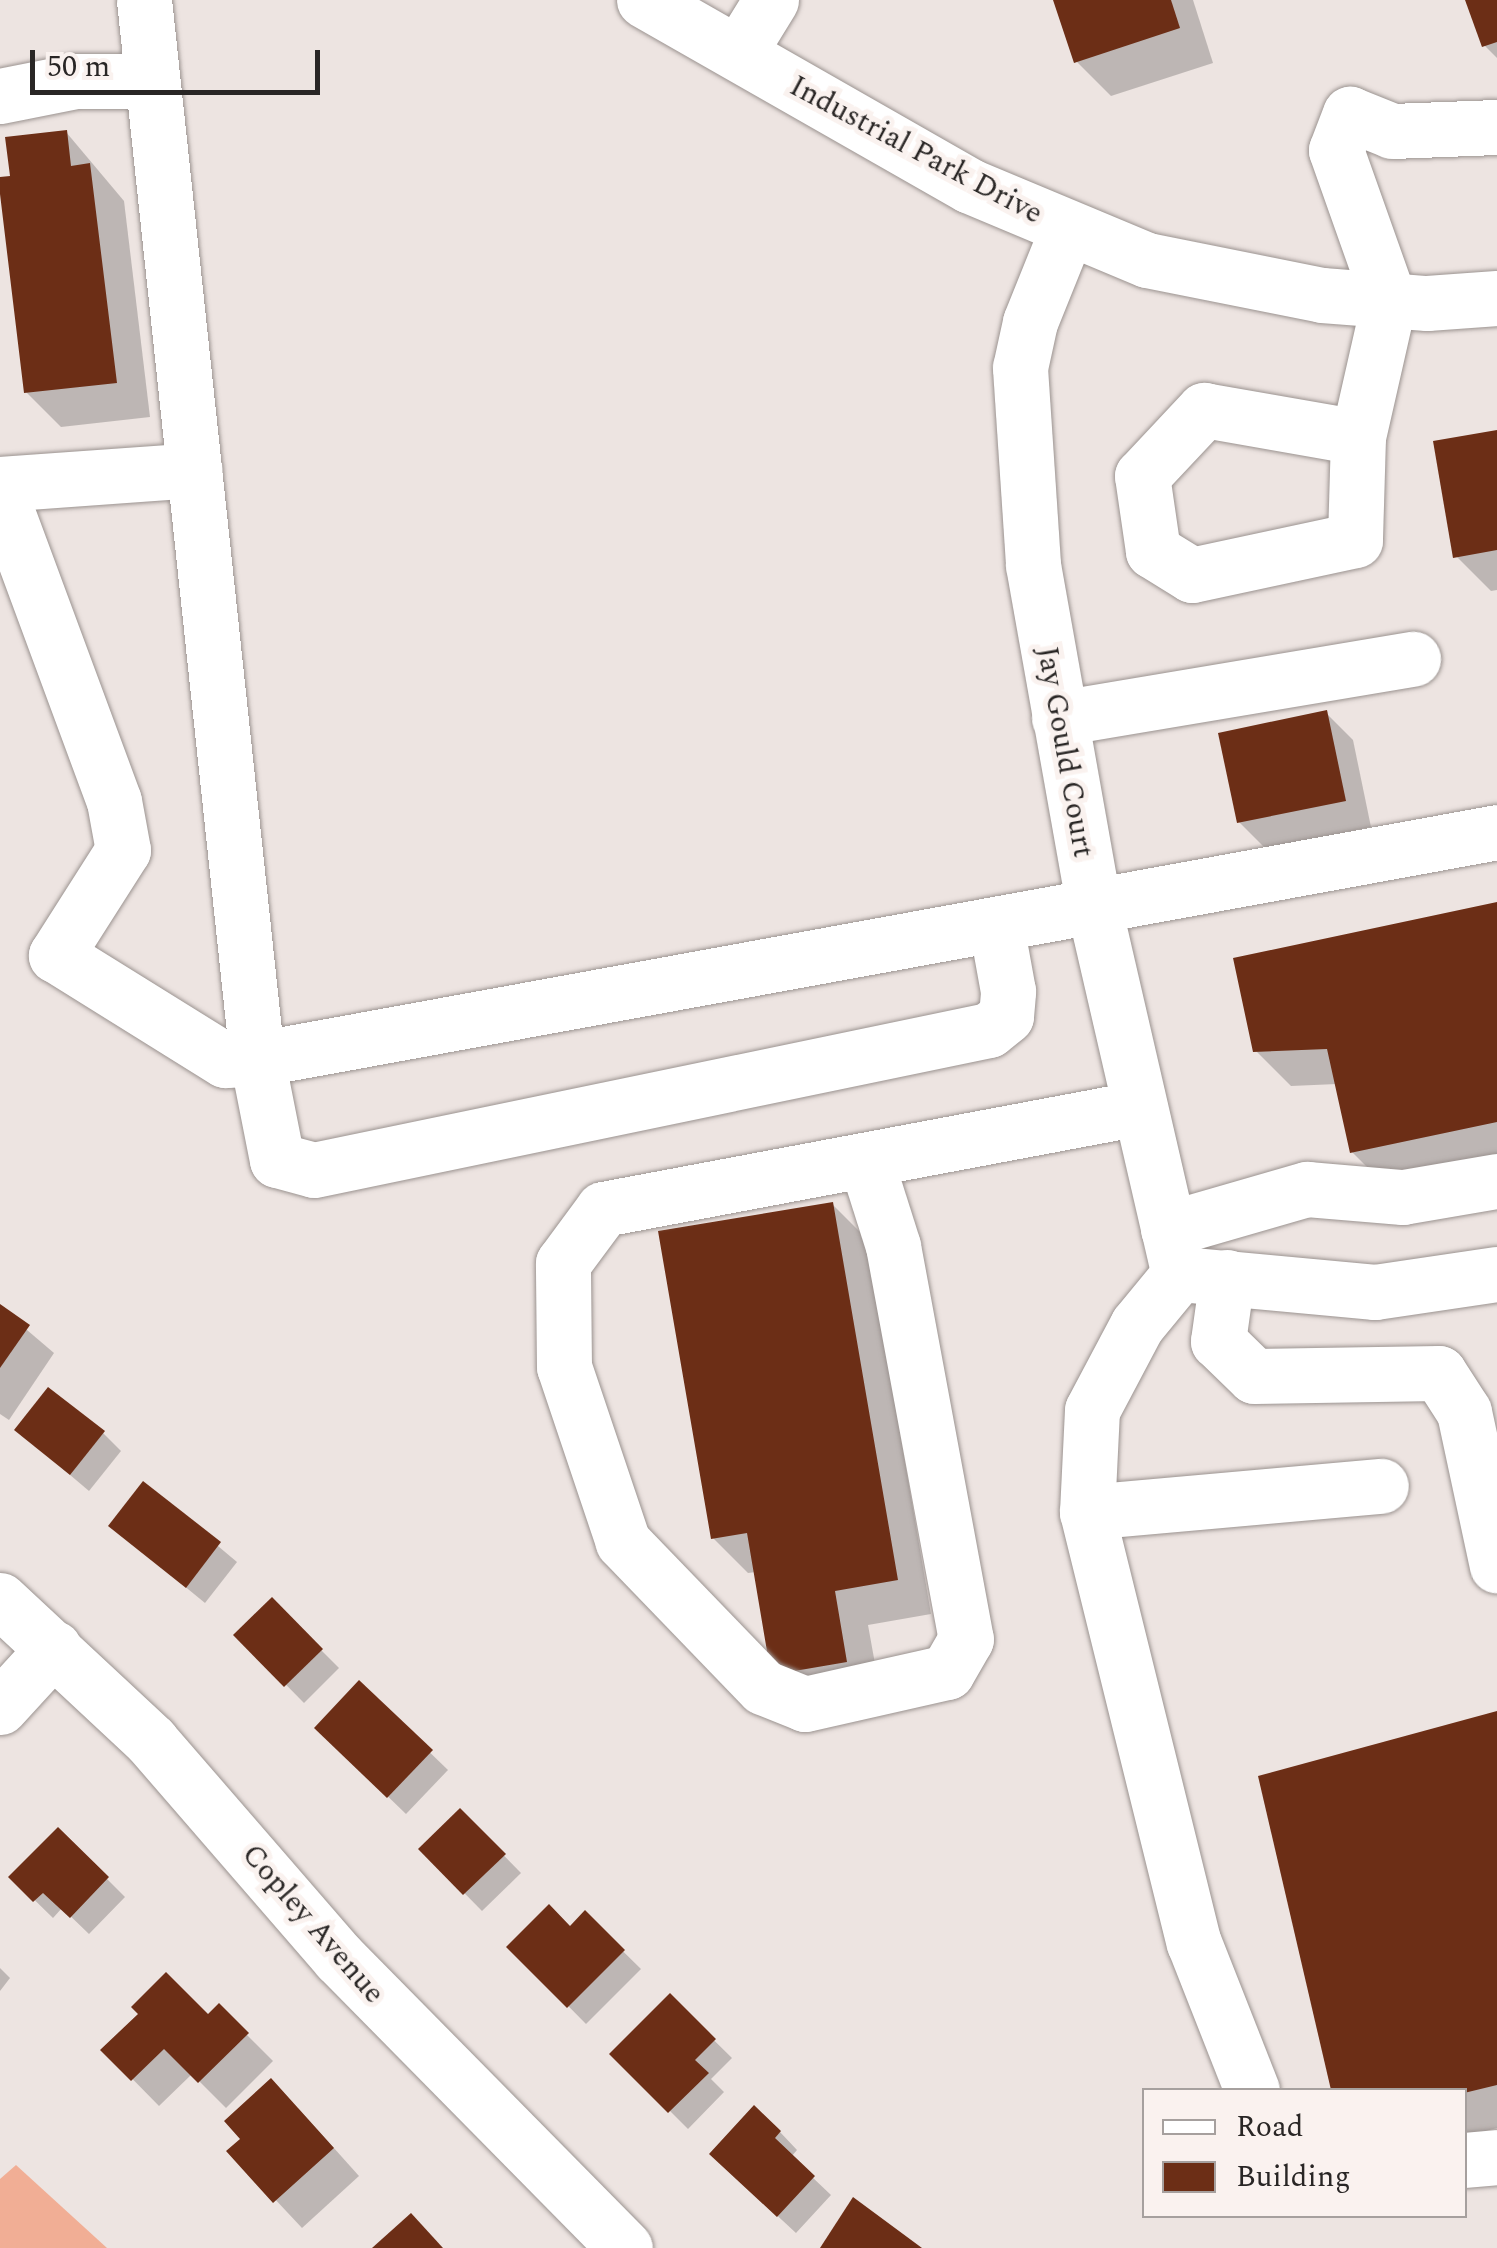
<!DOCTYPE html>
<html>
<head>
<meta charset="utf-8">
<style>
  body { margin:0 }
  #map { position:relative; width:1497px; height:2248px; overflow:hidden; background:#ede4e1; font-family:Spectral,serif }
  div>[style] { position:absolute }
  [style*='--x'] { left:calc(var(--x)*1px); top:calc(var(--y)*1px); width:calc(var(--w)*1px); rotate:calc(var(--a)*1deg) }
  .green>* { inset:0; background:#f1ae95 }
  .shadow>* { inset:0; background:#0003 }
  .building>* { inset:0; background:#6c2e16 }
  .roads { filter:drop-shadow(0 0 2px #9b9390) drop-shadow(0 0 2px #9b9390) }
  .minor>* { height:55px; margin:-27.5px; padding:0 27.5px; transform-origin:27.5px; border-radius:27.5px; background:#fff }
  span { translate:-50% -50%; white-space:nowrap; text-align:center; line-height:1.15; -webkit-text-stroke:10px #faf2ef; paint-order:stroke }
  .street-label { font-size:30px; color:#292625 }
  .legend { position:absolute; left:1142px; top:2088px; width:325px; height:130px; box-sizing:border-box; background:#faf2ef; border:2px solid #a6a09e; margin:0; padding:12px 18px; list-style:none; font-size:30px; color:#292625 }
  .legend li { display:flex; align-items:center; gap:20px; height:50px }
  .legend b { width:50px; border:2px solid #a6a09e }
  .scale { position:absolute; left:30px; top:50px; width:290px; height:45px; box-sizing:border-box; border:5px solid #292625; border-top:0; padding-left:12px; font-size:30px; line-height:35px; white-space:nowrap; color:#292625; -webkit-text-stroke:8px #faf2ef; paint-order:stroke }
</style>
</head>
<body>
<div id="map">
  <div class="green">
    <div style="clip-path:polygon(16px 2165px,107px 2248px,0 2248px,0 2179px)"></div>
  </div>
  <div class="shadow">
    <div style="clip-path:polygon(1056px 0,1193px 0,1213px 63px,1111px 96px,1076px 61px)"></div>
    <div style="clip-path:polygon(1468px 0,1497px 0,1497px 58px,1485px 46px)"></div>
    <div style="clip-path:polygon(66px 132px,124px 201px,150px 417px,61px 427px,26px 392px,13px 178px)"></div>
    <div style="clip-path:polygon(1497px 433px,1497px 590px,1491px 591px,1456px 556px)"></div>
    <div style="clip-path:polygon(1326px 713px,1353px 740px,1371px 827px,1266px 849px,1239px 822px)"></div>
    <div style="clip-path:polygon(1497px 905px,1497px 1163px,1387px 1187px,1352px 1152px,1337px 1084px,1291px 1086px,1256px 1051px)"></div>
    <div style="clip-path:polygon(832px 1204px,867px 1239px,931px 1614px,868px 1625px,881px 1697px,808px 1709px,756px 1572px,748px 1573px,713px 1538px)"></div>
    <div style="clip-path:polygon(0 1307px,54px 1353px,9px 1420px,0 1414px)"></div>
    <div style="clip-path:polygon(17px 1430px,103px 1433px,121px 1451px,89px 1491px)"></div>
    <div style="clip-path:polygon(144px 1484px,237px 1562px,205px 1603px,111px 1526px)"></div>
    <div style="clip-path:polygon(272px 1601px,339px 1668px,304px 1703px,237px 1635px)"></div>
    <div style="clip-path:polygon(359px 1684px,448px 1770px,406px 1814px,317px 1728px)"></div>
    <div style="clip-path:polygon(1497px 1713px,1497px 2128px,1464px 2137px,1464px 2090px,1333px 2090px,1261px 1778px)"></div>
    <div style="clip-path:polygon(460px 1811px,521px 1873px,482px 1911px,421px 1849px)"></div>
    <div style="clip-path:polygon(58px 1830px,125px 1897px,89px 1934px,62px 1908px,53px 1918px,11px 1877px)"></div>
    <div style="clip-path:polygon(585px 1914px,641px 1969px,586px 2024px,510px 1947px,570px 1929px)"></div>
    <div style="clip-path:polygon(0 1968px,10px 1978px,0 1991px)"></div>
    <div style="clip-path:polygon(670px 1997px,732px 2058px,711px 2079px,724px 2092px,688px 2129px,613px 2054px)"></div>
    <div style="clip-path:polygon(219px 2007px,273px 2061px,226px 2108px,192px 2074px,159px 2106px,104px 2050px,208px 2017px)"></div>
    <div style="clip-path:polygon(298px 2108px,359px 2176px,302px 2228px,230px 2151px)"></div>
    <div style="clip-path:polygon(780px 2132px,797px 2150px,791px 2157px,831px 2195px,796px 2233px,730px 2172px)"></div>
  </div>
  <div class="building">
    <div style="clip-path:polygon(1053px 0,1171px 0,1180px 28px,1074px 63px)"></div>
    <div style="clip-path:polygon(1465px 0,1497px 0,1497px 42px,1482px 47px)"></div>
    <div style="clip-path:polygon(67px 130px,71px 166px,90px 163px,117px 383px,24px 393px,0 194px,0 177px,10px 176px,5px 137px)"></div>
    <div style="clip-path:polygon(1497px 430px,1497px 550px,1453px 558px,1433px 441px)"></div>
    <div style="clip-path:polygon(1327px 710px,1346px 801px,1237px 823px,1218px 733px)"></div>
    <div style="clip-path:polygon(1497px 902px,1497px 1122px,1350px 1153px,1327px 1049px,1253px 1052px,1233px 958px)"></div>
    <div style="clip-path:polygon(833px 1202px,898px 1580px,835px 1591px,847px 1662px,771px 1675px,747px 1533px,711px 1539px,658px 1231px)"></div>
    <div style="clip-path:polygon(0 1304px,30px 1325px,0 1368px)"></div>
    <div style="clip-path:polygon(48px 1387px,105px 1431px,70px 1475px,14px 1430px)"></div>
    <div style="clip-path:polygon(143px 1481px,221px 1542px,186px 1588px,108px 1526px)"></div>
    <div style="clip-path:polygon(272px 1597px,323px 1649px,284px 1687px,233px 1635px)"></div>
    <div style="clip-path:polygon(359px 1680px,433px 1750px,387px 1798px,314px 1728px)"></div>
    <div style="clip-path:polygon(1497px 1711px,1497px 2085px,1464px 2093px,1331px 2090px,1258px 1776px)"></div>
    <div style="clip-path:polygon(460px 1808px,506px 1854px,463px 1895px,418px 1849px)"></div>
    <div style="clip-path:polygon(58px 1827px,109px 1877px,70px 1918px,43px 1893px,33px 1902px,8px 1877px)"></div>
    <div style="clip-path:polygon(549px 1904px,570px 1926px,585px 1910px,625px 1950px,567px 2008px,506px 1947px)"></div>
    <div style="clip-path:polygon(166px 1972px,208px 2014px,219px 2003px,249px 2033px,198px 2083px,164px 2049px,131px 2081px,100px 2050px,138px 2014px,131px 2007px)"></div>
    <div style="clip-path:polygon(670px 1993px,716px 2039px,695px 2060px,709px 2073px,668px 2113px,609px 2054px)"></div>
    <div style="clip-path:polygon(271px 2078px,334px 2148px,273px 2203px,226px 2151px,240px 2139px,224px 2121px)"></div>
    <div style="clip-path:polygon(754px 2105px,781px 2131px,775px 2138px,815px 2176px,777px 2217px,709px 2154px)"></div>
    <div style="clip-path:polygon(853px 2197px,922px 2248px,820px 2248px)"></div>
    <div style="clip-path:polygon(411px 2213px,443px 2248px,372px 2248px)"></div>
  </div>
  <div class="roads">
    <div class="minor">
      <div style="--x:144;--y:0;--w:1065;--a:83.91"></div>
      <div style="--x:257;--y:1059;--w:1261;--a:-10.37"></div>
      <div style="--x:644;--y:0;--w:375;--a:29.7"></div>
      <div style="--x:970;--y:186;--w:192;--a:22.7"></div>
      <div style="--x:1147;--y:260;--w:178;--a:11.3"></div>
      <div style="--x:1322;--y:295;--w:105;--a:4.4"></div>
      <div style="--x:1427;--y:303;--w:70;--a:-4.1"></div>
      <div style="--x:739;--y:52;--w:61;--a:-58.4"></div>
      <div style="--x:0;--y:96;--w:77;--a:-11.2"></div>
      <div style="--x:76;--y:81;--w:72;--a:0"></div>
      <div style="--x:1067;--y:230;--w:99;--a:111.9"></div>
      <div style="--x:1030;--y:322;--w:47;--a:102.3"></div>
      <div style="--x:1020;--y:368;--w:197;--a:86.2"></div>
      <div style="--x:1033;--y:565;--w:347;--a:79.9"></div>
      <div style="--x:1094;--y:907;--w:377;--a:77"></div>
      <div style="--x:1358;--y:437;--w:103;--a:91.7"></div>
      <div style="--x:1355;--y:540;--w:167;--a:167.9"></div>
      <div style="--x:1192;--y:575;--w:46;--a:-148.4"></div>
      <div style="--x:1153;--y:551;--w:76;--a:-98.3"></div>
      <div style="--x:1142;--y:476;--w:91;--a:-46.8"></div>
      <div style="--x:1204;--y:410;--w:156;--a:9.9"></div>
      <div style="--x:1358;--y:437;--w:140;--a:-77.2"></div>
      <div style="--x:1389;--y:300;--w:159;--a:-109.5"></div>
      <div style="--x:1336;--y:150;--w:39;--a:-69"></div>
      <div style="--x:1350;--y:114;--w:45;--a:22"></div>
      <div style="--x:1392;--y:131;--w:105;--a:-2.2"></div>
      <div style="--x:0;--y:484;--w:195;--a:-4.1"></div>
      <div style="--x:0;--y:493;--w:328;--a:69.7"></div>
      <div style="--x:114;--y:801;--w:50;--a:79.6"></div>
      <div style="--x:123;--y:850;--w:125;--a:122.5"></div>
      <div style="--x:56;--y:955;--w:199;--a:31.9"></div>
      <div style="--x:225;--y:1060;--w:32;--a:-2"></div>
      <div style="--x:257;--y:1059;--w:103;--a:78.8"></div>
      <div style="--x:277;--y:1160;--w:38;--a:15"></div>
      <div style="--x:314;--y:1170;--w:689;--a:-11.72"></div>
      <div style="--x:989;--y:1030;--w:22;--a:-39"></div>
      <div style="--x:1006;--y:1016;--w:25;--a:-85"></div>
      <div style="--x:1008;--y:991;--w:67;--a:-100.3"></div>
      <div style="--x:1059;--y:718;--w:359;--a:-9.5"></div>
      <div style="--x:867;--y:1164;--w:86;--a:72.4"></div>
      <div style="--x:893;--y:1246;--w:400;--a:79.5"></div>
      <div style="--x:966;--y:1639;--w:38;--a:120"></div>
      <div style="--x:947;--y:1672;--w:146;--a:167.3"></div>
      <div style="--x:805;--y:1704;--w:45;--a:-158"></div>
      <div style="--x:763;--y:1687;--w:202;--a:-134"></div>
      <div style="--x:623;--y:1542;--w:185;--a:-108.6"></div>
      <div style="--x:564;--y:1367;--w:104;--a:-90.6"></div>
      <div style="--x:563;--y:1263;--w:67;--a:-53.5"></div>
      <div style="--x:603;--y:1209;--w:545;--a:-10.67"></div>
      <div style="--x:1168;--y:1229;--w:145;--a:-16.1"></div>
      <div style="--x:1307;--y:1189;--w:96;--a:4.8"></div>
      <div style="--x:1403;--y:1197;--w:95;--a:-9.7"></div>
      <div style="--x:1179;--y:1274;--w:66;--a:129.5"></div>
      <div style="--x:1137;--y:1325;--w:96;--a:117.9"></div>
      <div style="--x:1092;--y:1410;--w:102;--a:92.8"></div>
      <div style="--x:1087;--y:1512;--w:444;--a:76.1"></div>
      <div style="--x:1194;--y:1943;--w:158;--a:68.5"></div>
      <div style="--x:1192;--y:1275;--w:184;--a:5.3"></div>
      <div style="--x:1375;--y:1292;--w:123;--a:-8.4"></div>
      <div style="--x:1227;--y:1277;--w:65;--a:98"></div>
      <div style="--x:1218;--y:1341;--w:50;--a:44.2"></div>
      <div style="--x:1254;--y:1376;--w:185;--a:-0.9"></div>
      <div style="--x:1439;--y:1373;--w:46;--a:57.3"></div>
      <div style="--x:1464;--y:1412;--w:157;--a:77.9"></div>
      <div style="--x:1087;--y:1512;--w:295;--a:-5.1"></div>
      <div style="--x:0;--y:1600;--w:207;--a:43"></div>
      <div style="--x:151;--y:1741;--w:287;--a:49.1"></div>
      <div style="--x:339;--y:1958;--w:407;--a:45.4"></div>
      <div style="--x:0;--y:1707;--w:80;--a:-47.5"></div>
      <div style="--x:1464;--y:2160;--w:33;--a:-5"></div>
    </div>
  </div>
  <div class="street-label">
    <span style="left:916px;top:150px;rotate:28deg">Industrial Park Drive</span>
    <span style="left:1065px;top:752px;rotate:80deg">Jay Gould Court</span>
    <span style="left:313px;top:1924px;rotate:49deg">Copley Avenue</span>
  </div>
  <ul class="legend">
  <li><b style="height:12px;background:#fff"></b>Road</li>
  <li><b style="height:28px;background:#6c2e16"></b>Building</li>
  </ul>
  <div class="scale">50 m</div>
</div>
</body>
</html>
